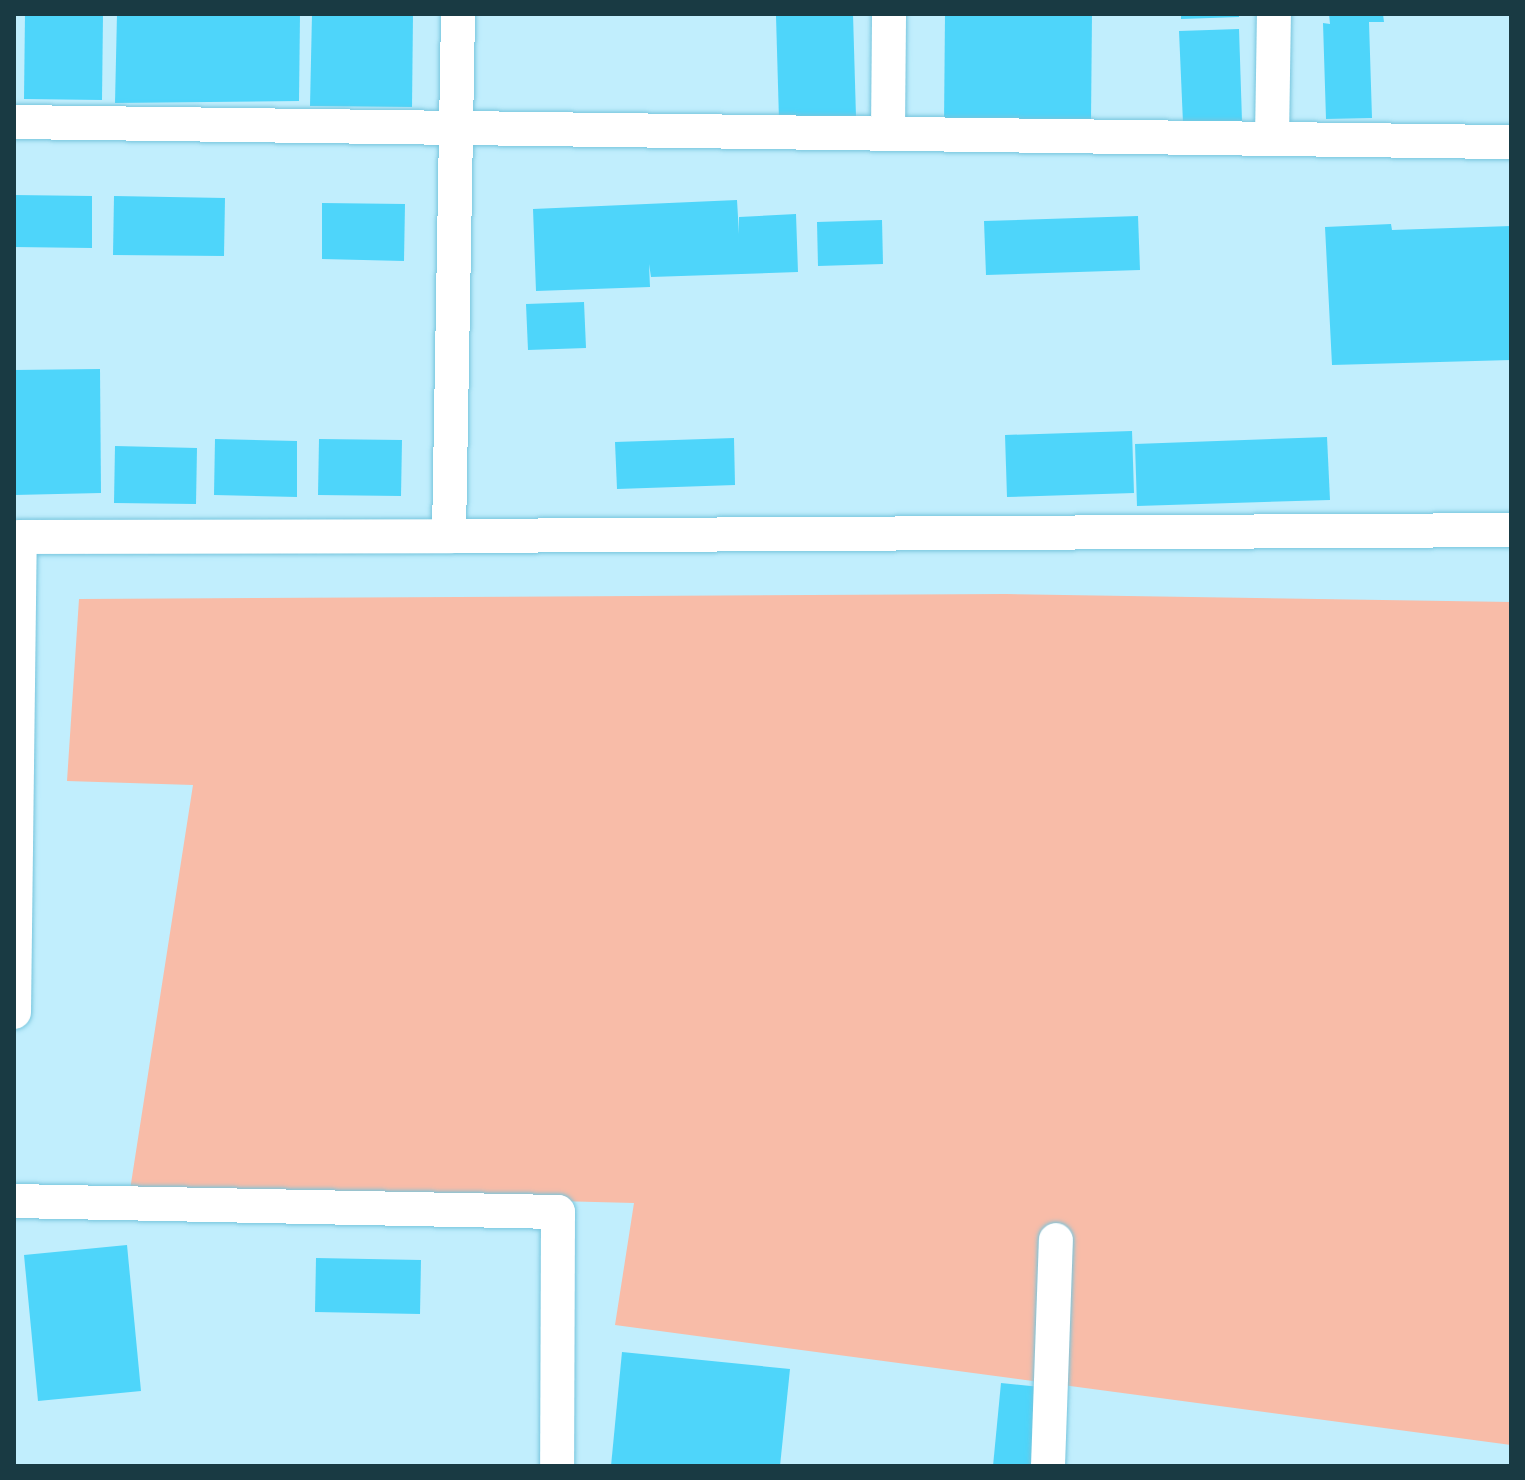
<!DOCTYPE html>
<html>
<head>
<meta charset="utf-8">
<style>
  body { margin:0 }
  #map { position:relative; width:1525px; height:1480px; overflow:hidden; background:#c1eefd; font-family:Literata,serif }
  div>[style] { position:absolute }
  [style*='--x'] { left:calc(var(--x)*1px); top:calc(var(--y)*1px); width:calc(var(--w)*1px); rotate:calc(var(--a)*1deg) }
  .green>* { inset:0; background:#f8bca8 }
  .building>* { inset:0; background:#4ed5fa }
  .roads { filter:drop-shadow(0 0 2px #77c5dd) drop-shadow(0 0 2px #77c5dd) }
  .street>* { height:34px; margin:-17px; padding:0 17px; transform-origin:17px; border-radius:17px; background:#fff }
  span { translate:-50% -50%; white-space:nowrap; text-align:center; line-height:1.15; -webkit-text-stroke:6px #e7f6fb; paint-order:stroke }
  .frame { position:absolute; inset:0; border:16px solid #193a43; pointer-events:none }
</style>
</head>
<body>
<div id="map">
  <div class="green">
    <div style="clip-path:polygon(1006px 594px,1511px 602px,1511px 1445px,615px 1325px,634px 1203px,130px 1190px,193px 785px,67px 781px,79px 599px)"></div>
  </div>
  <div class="building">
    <div style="clip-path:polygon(25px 14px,103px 14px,102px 100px,24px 99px)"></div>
    <div style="clip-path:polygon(117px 14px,300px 14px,299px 101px,115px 103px)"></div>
    <div style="clip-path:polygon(312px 14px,413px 14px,412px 107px,310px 106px)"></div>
    <div style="clip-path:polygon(853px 14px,856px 117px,779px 120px,776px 16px)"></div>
    <div style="clip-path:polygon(945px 14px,1092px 14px,1091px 120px,944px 125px)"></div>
    <div style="clip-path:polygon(1181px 14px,1239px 14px,1239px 17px,1181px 19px)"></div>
    <div style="clip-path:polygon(1329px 14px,1383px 14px,1384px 22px,1369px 22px,1372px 118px,1326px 119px,1323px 23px,1330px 24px)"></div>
    <div style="clip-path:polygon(1239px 29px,1242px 121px,1183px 123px,1179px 31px)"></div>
    <div style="clip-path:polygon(14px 195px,92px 196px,92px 248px,14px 247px)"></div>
    <div style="clip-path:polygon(114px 196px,225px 198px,224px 256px,113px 255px)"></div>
    <div style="clip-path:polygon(737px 200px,739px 234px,739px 217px,796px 214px,798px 272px,651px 277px,649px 264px,650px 287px,536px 291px,533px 209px)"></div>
    <div style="clip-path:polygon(322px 203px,405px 204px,404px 261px,322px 259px)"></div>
    <div style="clip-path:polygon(1138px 216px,1140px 270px,986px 275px,984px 221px)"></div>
    <div style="clip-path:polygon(882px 220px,883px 264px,818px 266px,817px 222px)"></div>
    <div style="clip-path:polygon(1391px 224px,1392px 230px,1511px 226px,1511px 360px,1332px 365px,1325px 227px)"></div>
    <div style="clip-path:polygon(584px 302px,586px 348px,528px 350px,526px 304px)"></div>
    <div style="clip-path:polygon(100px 369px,101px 493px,14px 495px,14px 370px)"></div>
    <div style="clip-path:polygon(1132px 431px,1134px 493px,1007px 497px,1005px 435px)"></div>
    <div style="clip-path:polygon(1327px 437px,1330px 500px,1137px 506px,1135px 444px)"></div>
    <div style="clip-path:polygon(734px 438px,735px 485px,617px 489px,615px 442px)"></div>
    <div style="clip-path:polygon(215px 439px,297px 441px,297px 497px,214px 495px)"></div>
    <div style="clip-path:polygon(319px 439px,402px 440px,401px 496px,318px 495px)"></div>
    <div style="clip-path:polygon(115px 446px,197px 448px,196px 504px,114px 503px)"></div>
    <div style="clip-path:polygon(127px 1245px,141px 1391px,38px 1401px,24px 1255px)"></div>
    <div style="clip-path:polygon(316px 1258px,421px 1260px,420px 1314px,315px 1312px)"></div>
    <div style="clip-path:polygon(622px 1352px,790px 1369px,780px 1466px,611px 1466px)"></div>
    <div style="clip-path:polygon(1001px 1383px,1050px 1388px,1042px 1466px,993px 1466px)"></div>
  </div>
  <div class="roads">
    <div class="street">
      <div style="--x:458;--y:14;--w:522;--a:90.99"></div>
      <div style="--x:449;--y:536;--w:1062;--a:-0.32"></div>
      <div style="--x:14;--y:122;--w:1497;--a:0.77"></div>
      <div style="--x:888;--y:132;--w:118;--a:-89.5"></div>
      <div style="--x:1272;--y:138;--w:124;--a:-89.1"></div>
      <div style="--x:14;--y:1012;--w:475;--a:-89.3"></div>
      <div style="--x:20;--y:537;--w:429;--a:-0.1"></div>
      <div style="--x:14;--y:1201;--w:544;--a:1.16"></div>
      <div style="--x:558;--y:1212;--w:254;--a:90.2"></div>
      <div style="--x:1048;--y:1466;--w:226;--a:-88"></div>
    </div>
  </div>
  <div class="frame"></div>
</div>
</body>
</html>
